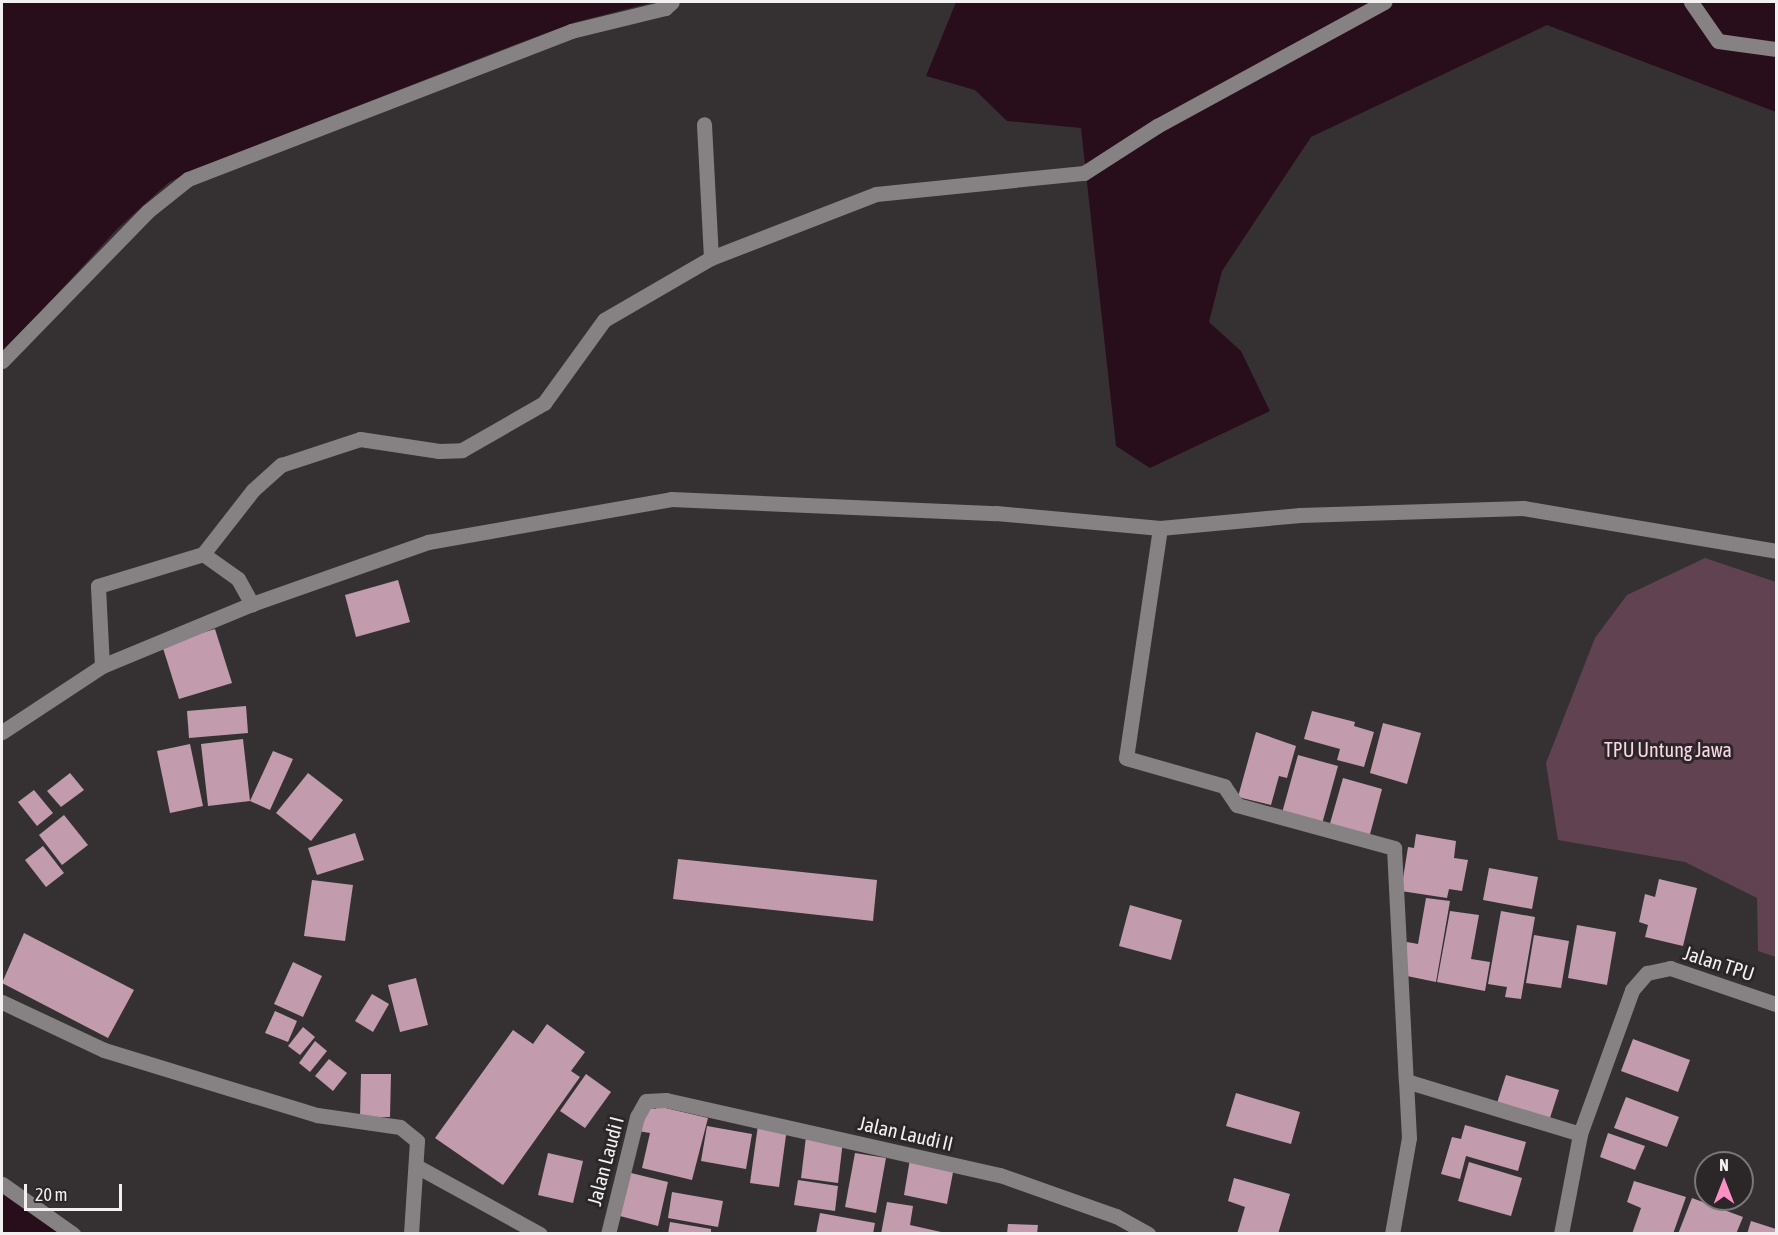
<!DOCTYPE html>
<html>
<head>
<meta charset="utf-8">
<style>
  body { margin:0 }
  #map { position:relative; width:1778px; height:1235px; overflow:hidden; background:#353133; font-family:"Asap Condensed",sans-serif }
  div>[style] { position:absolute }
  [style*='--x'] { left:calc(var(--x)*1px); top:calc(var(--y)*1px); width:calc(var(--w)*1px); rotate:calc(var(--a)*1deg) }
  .green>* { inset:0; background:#614250 }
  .water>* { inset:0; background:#280d1b }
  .building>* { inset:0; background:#c29cad }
  .minor>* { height:15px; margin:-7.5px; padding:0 7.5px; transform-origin:7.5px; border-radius:7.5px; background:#868284 }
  span { translate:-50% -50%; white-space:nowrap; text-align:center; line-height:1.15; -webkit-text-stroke:6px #2b2729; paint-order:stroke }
  .park-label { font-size:20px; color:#fdd6e6 }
  .street-label { font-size:20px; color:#f2f0f0 }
  .frame { position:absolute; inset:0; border:3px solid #f2f0f0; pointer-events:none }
  .north { position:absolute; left:1694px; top:1151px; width:60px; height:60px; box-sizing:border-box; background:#2b2729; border:2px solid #7b7779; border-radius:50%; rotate:0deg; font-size:16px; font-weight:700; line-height:24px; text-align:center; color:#f2f0f0 }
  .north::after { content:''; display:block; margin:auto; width:21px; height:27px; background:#fc8fc3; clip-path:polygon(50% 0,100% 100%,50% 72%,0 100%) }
  .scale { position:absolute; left:24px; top:1184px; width:98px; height:27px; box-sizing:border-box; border:3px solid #f2f0f0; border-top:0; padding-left:8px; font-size:18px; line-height:21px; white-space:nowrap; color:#f2f0f0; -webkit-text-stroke:4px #2b2729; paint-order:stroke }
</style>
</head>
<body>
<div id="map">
  <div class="green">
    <div style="clip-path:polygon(1705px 558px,1776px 582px,1776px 957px,1758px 951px,1757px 898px,1685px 862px,1558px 840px,1546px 763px,1595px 638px,1627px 595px)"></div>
  </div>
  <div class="water">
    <div style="clip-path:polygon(2px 2px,654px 2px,576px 22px,511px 46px,188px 172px,168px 183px,118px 228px,2px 354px)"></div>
    <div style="clip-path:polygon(956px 2px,1776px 2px,1776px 112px,1547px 25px,1311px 137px,1222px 271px,1209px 322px,1241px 351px,1270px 411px,1150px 468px,1116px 446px,1081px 128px,1007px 121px,975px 90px,926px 76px)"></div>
    <div style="clip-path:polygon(2px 1191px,63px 1233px,2px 1233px)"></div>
  </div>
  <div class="building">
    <div style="clip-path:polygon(398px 580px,410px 622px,356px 637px,345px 595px)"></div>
    <div style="clip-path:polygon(215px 629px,232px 683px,179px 699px,162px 645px)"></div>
    <div style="clip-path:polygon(246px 706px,248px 733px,189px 738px,187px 711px)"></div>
    <div style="clip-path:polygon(1312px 711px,1355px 722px,1354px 726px,1374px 732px,1364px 767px,1337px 760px,1340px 749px,1304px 739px)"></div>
    <div style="clip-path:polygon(1383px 723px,1421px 733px,1407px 784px,1370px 773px)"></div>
    <div style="clip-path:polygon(1256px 732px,1296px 746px,1287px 778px,1279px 776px,1271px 805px,1238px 797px)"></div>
    <div style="clip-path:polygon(243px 739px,250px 801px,273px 751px,293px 759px,270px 810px,250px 801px,208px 806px,201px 744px)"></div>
    <div style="clip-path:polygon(190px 744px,203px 806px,170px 813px,157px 751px)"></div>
    <div style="clip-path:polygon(1298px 755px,1338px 766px,1322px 824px,1282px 813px)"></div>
    <div style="clip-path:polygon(70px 773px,84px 790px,61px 807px,47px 791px)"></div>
    <div style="clip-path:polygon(308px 773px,343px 800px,311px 841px,276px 813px)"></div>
    <div style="clip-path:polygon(1343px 778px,1382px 789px,1369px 838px,1329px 827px)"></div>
    <div style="clip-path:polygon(34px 790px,53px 813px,37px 826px,18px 802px)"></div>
    <div style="clip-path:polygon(64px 815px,88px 845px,62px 865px,39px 835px)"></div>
    <div style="clip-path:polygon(355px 833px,364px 860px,317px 875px,308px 848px)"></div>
    <div style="clip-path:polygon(1416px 834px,1456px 841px,1454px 858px,1468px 860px,1462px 891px,1449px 889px,1447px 898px,1401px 891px,1408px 847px,1414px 848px)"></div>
    <div style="clip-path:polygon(43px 846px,64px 873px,46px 887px,25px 860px)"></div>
    <div style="clip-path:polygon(678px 859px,877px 880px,873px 921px,673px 899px)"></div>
    <div style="clip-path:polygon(1489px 868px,1538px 877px,1532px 909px,1483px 900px)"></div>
    <div style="clip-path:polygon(1659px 879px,1697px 888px,1683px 946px,1645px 937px,1648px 925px,1639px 922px,1645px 894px,1655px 897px)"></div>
    <div style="clip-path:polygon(312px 880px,353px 885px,345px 941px,304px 936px)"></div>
    <div style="clip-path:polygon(1426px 898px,1450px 901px,1436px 982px,1402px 975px,1407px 942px,1418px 944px)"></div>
    <div style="clip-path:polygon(1130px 905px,1182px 920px,1171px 960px,1119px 946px)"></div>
    <div style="clip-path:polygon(1450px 911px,1479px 915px,1471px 959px,1490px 962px,1485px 991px,1437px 982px)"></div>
    <div style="clip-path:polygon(1501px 911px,1535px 917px,1521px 999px,1505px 997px,1507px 987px,1488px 984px)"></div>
    <div style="clip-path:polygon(1577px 925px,1616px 932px,1607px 985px,1568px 978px)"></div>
    <div style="clip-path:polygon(24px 933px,134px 990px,108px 1038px,2px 983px)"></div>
    <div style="clip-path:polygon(1534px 935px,1569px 941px,1561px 988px,1526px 983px)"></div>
    <div style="clip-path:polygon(293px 962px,322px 976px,303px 1017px,274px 1004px)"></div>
    <div style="clip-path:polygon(416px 978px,428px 1025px,400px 1032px,388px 985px)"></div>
    <div style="clip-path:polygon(372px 994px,389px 1004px,373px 1032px,355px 1021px)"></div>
    <div style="clip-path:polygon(275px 1011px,297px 1021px,288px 1042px,265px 1033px)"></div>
    <div style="clip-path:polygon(547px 1024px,585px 1052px,571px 1071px,580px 1077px,503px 1185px,435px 1138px,513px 1030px,533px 1044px)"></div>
    <div style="clip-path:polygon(303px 1027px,315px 1037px,300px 1055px,288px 1046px)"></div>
    <div style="clip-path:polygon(1633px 1039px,1690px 1060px,1678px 1092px,1621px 1071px)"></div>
    <div style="clip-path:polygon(315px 1041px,327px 1051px,310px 1072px,299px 1063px)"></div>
    <div style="clip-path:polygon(329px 1059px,347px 1073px,333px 1091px,315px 1076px)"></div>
    <div style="clip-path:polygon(361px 1074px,391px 1074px,390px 1117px,360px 1117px)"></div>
    <div style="clip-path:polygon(586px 1074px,611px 1092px,585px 1128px,560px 1111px)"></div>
    <div style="clip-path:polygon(1506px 1075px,1559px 1090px,1549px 1121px,1496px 1106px)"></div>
    <div style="clip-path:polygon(1236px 1093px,1300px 1112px,1291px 1144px,1226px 1126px)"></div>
    <div style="clip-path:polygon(1626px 1097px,1679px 1117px,1667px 1147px,1614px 1128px)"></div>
    <div style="clip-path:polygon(657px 1106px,708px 1118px,692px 1180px,642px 1168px,650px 1133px,638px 1131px,644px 1107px,656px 1109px)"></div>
    <div style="clip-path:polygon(758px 1125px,787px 1128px,779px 1187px,750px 1183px)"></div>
    <div style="clip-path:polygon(1465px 1125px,1526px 1142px,1518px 1171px,1466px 1156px,1460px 1179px,1441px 1174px,1452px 1137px,1461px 1139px)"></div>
    <div style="clip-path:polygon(707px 1126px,752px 1134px,746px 1169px,701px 1161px)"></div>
    <div style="clip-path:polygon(1608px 1133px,1645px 1146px,1635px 1170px,1600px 1157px)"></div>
    <div style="clip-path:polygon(806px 1137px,843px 1141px,838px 1183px,801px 1178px)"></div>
    <div style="clip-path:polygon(548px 1153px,583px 1161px,573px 1203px,538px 1195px)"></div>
    <div style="clip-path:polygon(855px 1153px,886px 1158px,876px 1213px,845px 1207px)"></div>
    <div style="clip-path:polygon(910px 1159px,954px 1167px,947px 1204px,904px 1195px)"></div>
    <div style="clip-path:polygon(1469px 1162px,1522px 1178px,1511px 1216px,1458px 1201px)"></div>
    <div style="clip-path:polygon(631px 1173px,668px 1182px,658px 1226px,620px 1216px)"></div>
    <div style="clip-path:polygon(1234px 1178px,1290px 1194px,1278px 1234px,1237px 1234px,1245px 1207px,1228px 1201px)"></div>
    <div style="clip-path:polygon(798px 1180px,838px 1186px,835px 1211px,794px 1205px)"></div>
    <div style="clip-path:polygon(1634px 1181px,1686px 1197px,1673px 1234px,1632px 1234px,1641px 1208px,1627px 1202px)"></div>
    <div style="clip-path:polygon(672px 1192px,723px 1201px,718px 1227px,668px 1218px)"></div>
    <div style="clip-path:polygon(1692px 1198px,1743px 1217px,1736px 1234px,1678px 1234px)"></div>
    <div style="clip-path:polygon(887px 1202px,913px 1206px,910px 1225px,950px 1234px,881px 1234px)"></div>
    <div style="clip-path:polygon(820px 1213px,875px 1223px,873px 1234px,816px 1234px)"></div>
    <div style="clip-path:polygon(1751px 1221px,1776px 1229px,1776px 1234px,1747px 1234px)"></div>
    <div style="clip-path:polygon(670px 1222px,711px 1229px,711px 1234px,668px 1234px)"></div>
    <div style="clip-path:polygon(1008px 1224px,1038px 1225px,1037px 1234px,1007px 1234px)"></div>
  </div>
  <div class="minor">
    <div style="--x:1691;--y:2;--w:47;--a:55.3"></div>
    <div style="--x:1718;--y:41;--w:59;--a:7.9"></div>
    <div style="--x:711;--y:258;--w:177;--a:-21.2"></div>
    <div style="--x:876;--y:194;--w:209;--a:-5.8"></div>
    <div style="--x:1084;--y:173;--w:87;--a:-32.8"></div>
    <div style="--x:1157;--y:126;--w:259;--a:-28.6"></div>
    <div style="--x:2;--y:361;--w:209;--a:-45.8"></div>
    <div style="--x:148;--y:211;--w:51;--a:-38.7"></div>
    <div style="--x:188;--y:179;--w:411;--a:-21.1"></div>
    <div style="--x:571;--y:31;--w:97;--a:-13.7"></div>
    <div style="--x:665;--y:8;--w:9;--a:-41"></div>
    <div style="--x:1160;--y:528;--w:141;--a:-5.3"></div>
    <div style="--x:1300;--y:515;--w:223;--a:-1.8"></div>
    <div style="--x:1523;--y:508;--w:257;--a:9.6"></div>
    <div style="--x:203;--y:554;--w:81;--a:-52"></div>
    <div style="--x:253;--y:490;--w:38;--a:-42"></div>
    <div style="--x:281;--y:465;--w:83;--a:-18.2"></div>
    <div style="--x:360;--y:439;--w:80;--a:8.6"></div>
    <div style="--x:439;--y:451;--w:23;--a:-2"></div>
    <div style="--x:462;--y:450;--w:95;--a:-29.8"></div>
    <div style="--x:544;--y:403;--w:102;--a:-54.1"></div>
    <div style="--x:604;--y:320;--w:124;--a:-30.1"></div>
    <div style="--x:711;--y:258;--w:134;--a:-93"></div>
    <div style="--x:102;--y:666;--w:80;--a:-92.9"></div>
    <div style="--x:98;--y:586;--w:110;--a:-16.9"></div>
    <div style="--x:203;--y:554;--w:43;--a:35.5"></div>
    <div style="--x:238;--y:579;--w:29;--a:61"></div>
    <div style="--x:2;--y:732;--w:120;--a:-33.4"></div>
    <div style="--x:102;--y:666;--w:162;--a:-22.5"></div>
    <div style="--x:252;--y:604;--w:187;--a:-19.4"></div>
    <div style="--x:428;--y:542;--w:247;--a:-10"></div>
    <div style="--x:671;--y:499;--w:325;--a:2.5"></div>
    <div style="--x:996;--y:513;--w:165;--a:5.2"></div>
    <div style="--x:1160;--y:528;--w:232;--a:98.4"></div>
    <div style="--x:1126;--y:758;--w:102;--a:15.9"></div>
    <div style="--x:1224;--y:786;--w:23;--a:56"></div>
    <div style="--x:1237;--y:805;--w:163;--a:15.3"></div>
    <div style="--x:1394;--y:848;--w:233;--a:87.1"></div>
    <div style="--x:1406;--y:1081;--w:182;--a:16.9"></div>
    <div style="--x:1580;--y:1134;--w:153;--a:-70.1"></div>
    <div style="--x:1632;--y:990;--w:23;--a:-49"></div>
    <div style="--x:1647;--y:973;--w:24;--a:-12"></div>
    <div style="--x:1670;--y:968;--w:112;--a:18.8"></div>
    <div style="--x:2;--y:1002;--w:113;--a:25.2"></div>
    <div style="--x:104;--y:1050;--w:223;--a:17"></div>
    <div style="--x:317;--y:1115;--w:84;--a:8.2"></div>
    <div style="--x:400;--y:1127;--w:22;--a:39"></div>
    <div style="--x:417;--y:1141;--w:93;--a:93.7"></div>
    <div style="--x:418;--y:1167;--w:139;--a:28.8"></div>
    <div style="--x:2;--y:1184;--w:87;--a:35.2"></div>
    <div style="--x:608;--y:1234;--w:121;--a:-76.1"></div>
    <div style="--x:637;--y:1117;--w:18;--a:-61"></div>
    <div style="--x:646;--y:1101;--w:20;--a:-3"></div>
    <div style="--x:666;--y:1100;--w:342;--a:12.7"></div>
    <div style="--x:1000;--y:1175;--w:123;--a:19.5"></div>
    <div style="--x:1116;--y:1216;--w:37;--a:29"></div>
    <div style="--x:1392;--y:1234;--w:97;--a:-80"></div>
    <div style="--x:1409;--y:1138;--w:57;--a:-93"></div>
    <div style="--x:1561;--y:1234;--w:102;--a:-79.2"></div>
  </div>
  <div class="park-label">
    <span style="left:1668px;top:749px">TPU Untung Jawa</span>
  </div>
  <div class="street-label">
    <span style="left:1719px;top:963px;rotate:18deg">Jalan TPU</span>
    <span style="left:906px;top:1133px;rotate:13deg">Jalan Laudi II</span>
    <span style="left:605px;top:1161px;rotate:-75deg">Jalan Laudi I</span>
  </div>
  <div class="frame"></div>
  <div class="north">N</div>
  <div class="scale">20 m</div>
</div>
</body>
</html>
